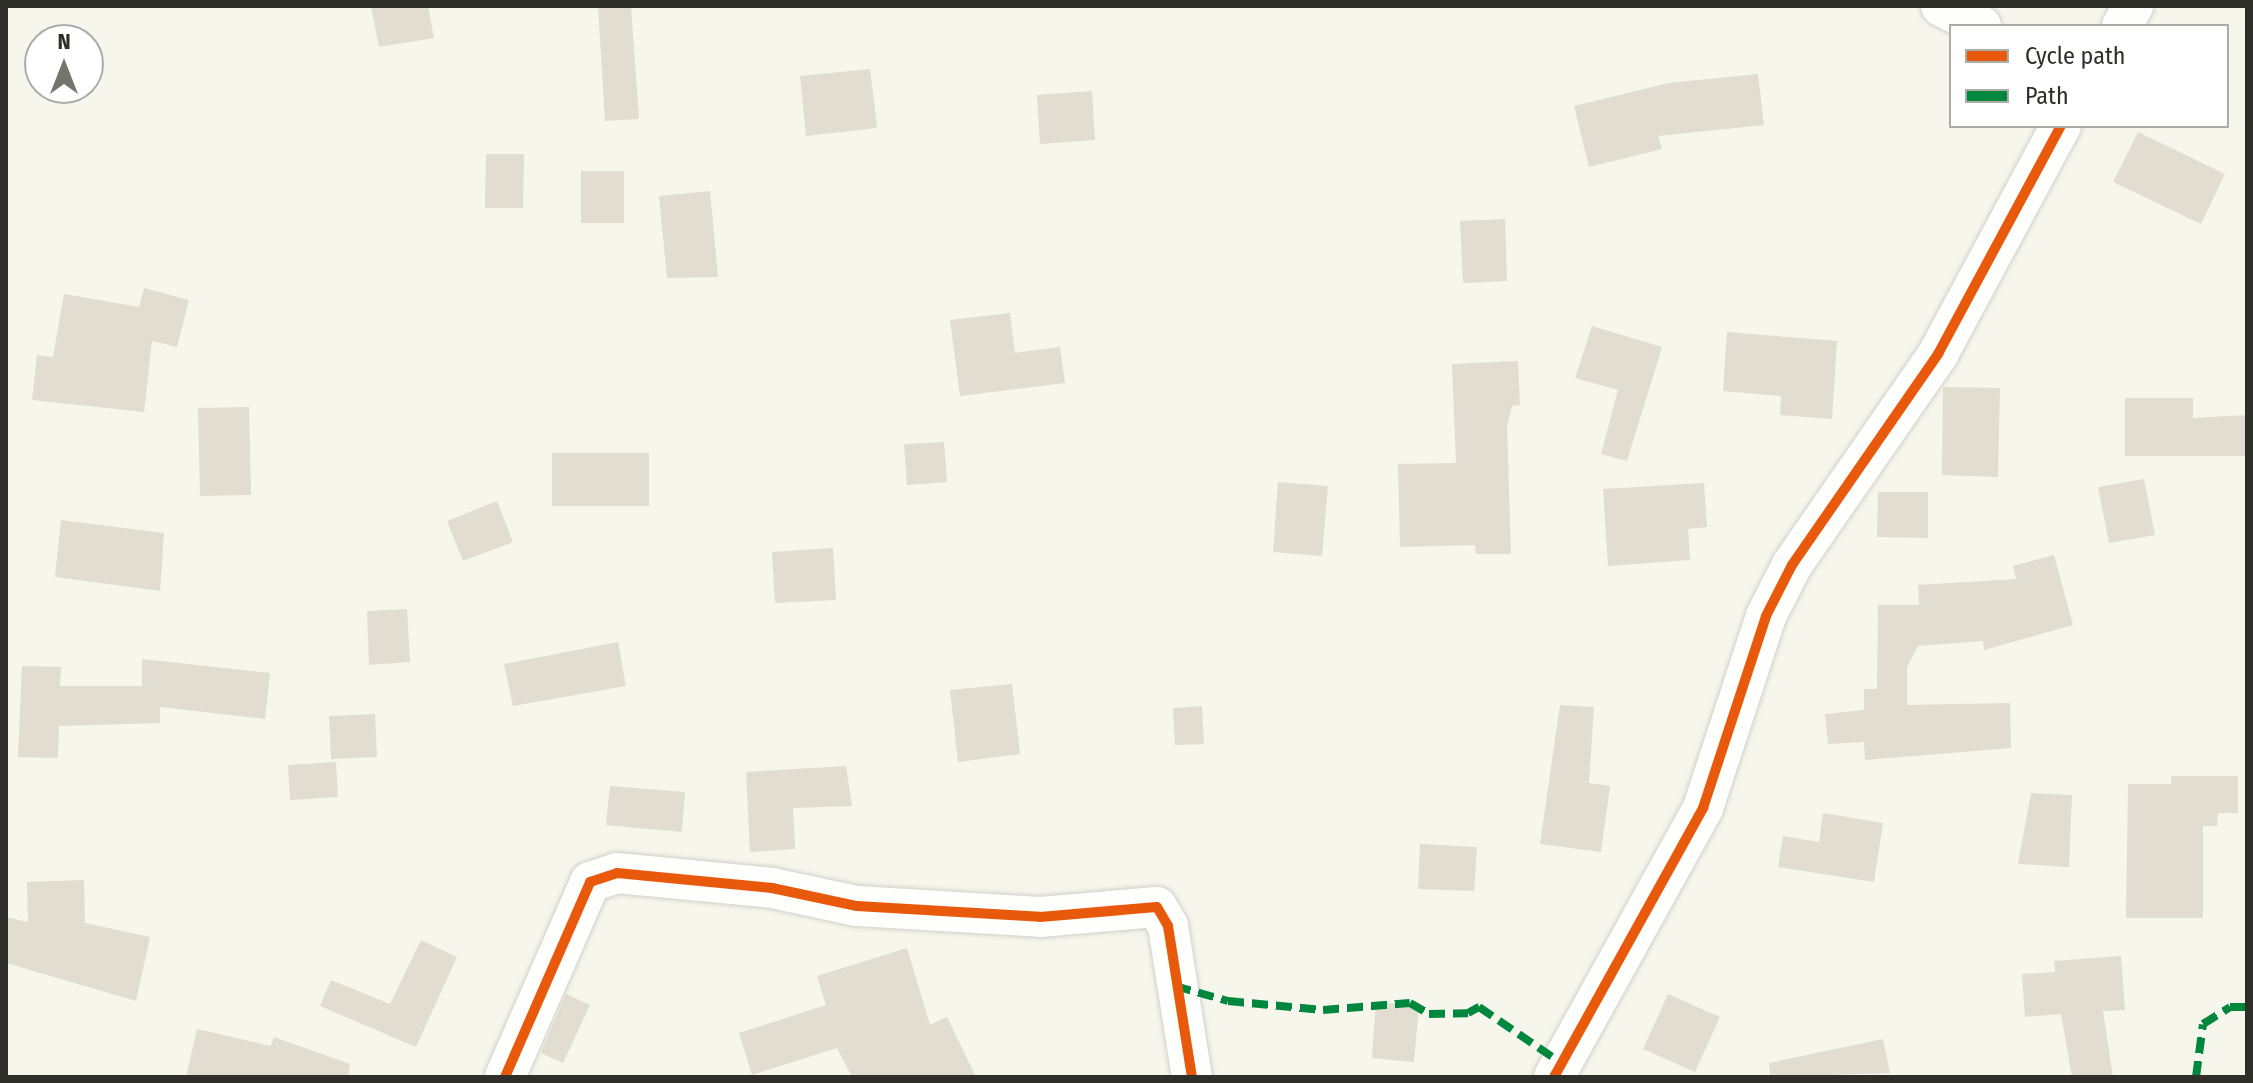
<!DOCTYPE html>
<html>
<head>
<meta charset="utf-8">
<style>
  body { margin:0 }
  #map { position:relative; width:2253px; height:1083px; overflow:hidden; background:#f6f6ec; font-family:"Fira Sans Condensed",sans-serif }
  div>[style] { position:absolute }
  [style*='--x'] { left:calc(var(--x)*1px); top:calc(var(--y)*1px); width:calc(var(--w)*1px); rotate:calc(var(--a)*1deg) }
  .building>* { inset:0; background:#e1ddd0 }
  .roads { filter:drop-shadow(0 0 2px #d1d1ca) drop-shadow(0 0 2px #d1d1ca) }
  .street>* { height:40px; margin:-20px; padding:0 20px; transform-origin:20px; border-radius:20px; background:#fefefc }
  .quiet>* { height:8px; margin-top:-4px; transform-origin:0; background:repeating-linear-gradient(90deg,#00873e 0 16px,transparent 0 24px) }
  .cycleway>* { height:10px; margin:-5px; padding:0 5px; transform-origin:5px; border-radius:5px; background:#e8590c }
  span { translate:-50% -50%; white-space:nowrap; text-align:center; line-height:1.15; -webkit-text-stroke:6px #fff; paint-order:stroke }
  .frame { position:absolute; inset:0; border:8px solid #2f2f29; pointer-events:none }
  .legend { position:absolute; left:1949px; top:24px; width:280px; height:104px; box-sizing:border-box; background:#fff; border:2px solid #acaca9; margin:0; padding:10px 14px; list-style:none; font-size:24px; color:#2f2f29 }
  .legend li { display:flex; align-items:center; gap:16px; height:40px }
  .legend b { width:40px; border:2px solid #acaca9 }
  .north { position:absolute; left:24px; top:24px; width:80px; height:80px; box-sizing:border-box; background:#fff; border:2px solid #acaca9; border-radius:50%; rotate:0deg; font-size:22px; font-weight:700; line-height:32px; text-align:center; color:#2f2f29 }
  .north::after { content:''; display:block; margin:auto; width:28px; height:36px; background:#75756d; clip-path:polygon(50% 0,100% 100%,50% 72%,0 100%) }
</style>
</head>
<body>
<div id="map">
  <div class="building">
    <div style="clip-path:polygon(371px 6px,428px 6px,434px 38px,379px 47px)"></div>
    <div style="clip-path:polygon(598px 6px,631px 6px,639px 119px,605px 121px)"></div>
    <div style="clip-path:polygon(870px 69px,877px 128px,806px 136px,800px 76px)"></div>
    <div style="clip-path:polygon(1758px 74px,1764px 125px,1658px 136px,1662px 149px,1589px 167px,1574px 106px,1669px 83px)"></div>
    <div style="clip-path:polygon(1092px 91px,1095px 140px,1040px 144px,1037px 95px)"></div>
    <div style="clip-path:polygon(2138px 132px,2225px 174px,2201px 224px,2113px 182px)"></div>
    <div style="clip-path:polygon(486px 154px,524px 154px,523px 208px,485px 208px)"></div>
    <div style="clip-path:polygon(581px 171px,624px 171px,624px 223px,581px 223px)"></div>
    <div style="clip-path:polygon(710px 191px,718px 277px,667px 278px,659px 196px)"></div>
    <div style="clip-path:polygon(1505px 219px,1507px 281px,1463px 283px,1460px 221px)"></div>
    <div style="clip-path:polygon(144px 288px,189px 300px,177px 347px,152px 341px,144px 412px,32px 400px,37px 355px,53px 357px,64px 294px,139px 307px)"></div>
    <div style="clip-path:polygon(1010px 313px,1015px 353px,1060px 347px,1065px 383px,960px 396px,950px 320px)"></div>
    <div style="clip-path:polygon(1592px 326px,1662px 347px,1627px 461px,1601px 454px,1618px 390px,1575px 378px)"></div>
    <div style="clip-path:polygon(1727px 332px,1837px 341px,1832px 419px,1780px 415px,1781px 396px,1723px 391px)"></div>
    <div style="clip-path:polygon(1518px 361px,1520px 405px,1512px 406px,1507px 426px,1511px 554px,1476px 554px,1475px 545px,1400px 547px,1398px 464px,1456px 463px,1452px 364px)"></div>
    <div style="clip-path:polygon(1943px 387px,2000px 388px,1998px 477px,1942px 475px)"></div>
    <div style="clip-path:polygon(2125px 398px,2193px 398px,2193px 418px,2247px 415px,2247px 456px,2125px 456px)"></div>
    <div style="clip-path:polygon(249px 407px,251px 495px,200px 496px,198px 408px)"></div>
    <div style="clip-path:polygon(944px 442px,947px 482px,907px 485px,904px 444px)"></div>
    <div style="clip-path:polygon(552px 453px,649px 453px,649px 506px,552px 506px)"></div>
    <div style="clip-path:polygon(2144px 479px,2155px 535px,2109px 543px,2098px 487px)"></div>
    <div style="clip-path:polygon(1278px 482px,1328px 486px,1322px 556px,1273px 552px)"></div>
    <div style="clip-path:polygon(1704px 483px,1707px 527px,1688px 529px,1690px 560px,1608px 566px,1603px 489px)"></div>
    <div style="clip-path:polygon(1878px 492px,1928px 492px,1928px 538px,1877px 537px)"></div>
    <div style="clip-path:polygon(497px 501px,513px 542px,463px 561px,447px 521px)"></div>
    <div style="clip-path:polygon(61px 520px,164px 533px,160px 591px,55px 577px)"></div>
    <div style="clip-path:polygon(833px 548px,836px 600px,775px 603px,772px 552px)"></div>
    <div style="clip-path:polygon(2054px 555px,2073px 625px,1984px 650px,1983px 641px,1918px 646px,1907px 667px,1907px 705px,2010px 703px,2011px 748px,1865px 760px,1864px 742px,1828px 744px,1825px 714px,1864px 710px,1864px 689px,1877px 689px,1878px 605px,1919px 605px,1918px 585px,2016px 579px,2013px 566px)"></div>
    <div style="clip-path:polygon(407px 609px,410px 662px,369px 665px,367px 611px)"></div>
    <div style="clip-path:polygon(618px 642px,626px 686px,513px 706px,504px 664px)"></div>
    <div style="clip-path:polygon(142px 659px,270px 673px,265px 719px,160px 707px,160px 723px,59px 726px,58px 758px,18px 757px,22px 666px,61px 667px,60px 686px,142px 686px)"></div>
    <div style="clip-path:polygon(1012px 684px,1020px 754px,958px 762px,950px 690px)"></div>
    <div style="clip-path:polygon(1560px 705px,1594px 707px,1589px 783px,1610px 786px,1601px 852px,1540px 844px)"></div>
    <div style="clip-path:polygon(1202px 706px,1204px 744px,1175px 745px,1173px 708px)"></div>
    <div style="clip-path:polygon(375px 714px,377px 757px,331px 759px,329px 716px)"></div>
    <div style="clip-path:polygon(336px 762px,338px 797px,290px 800px,288px 765px)"></div>
    <div style="clip-path:polygon(846px 766px,852px 806px,793px 808px,795px 849px,750px 852px,746px 772px)"></div>
    <div style="clip-path:polygon(2171px 776px,2238px 776px,2238px 813px,2218px 813px,2217px 826px,2203px 826px,2203px 918px,2126px 918px,2128px 784px,2171px 784px)"></div>
    <div style="clip-path:polygon(610px 786px,685px 792px,682px 832px,606px 825px)"></div>
    <div style="clip-path:polygon(2031px 793px,2072px 795px,2069px 867px,2018px 864px)"></div>
    <div style="clip-path:polygon(1823px 813px,1883px 823px,1874px 882px,1778px 867px,1783px 836px,1819px 842px)"></div>
    <div style="clip-path:polygon(1420px 844px,1477px 847px,1474px 891px,1418px 889px)"></div>
    <div style="clip-path:polygon(84px 880px,85px 923px,150px 937px,136px 1001px,6px 963px,6px 917px,28px 922px,27px 882px)"></div>
    <div style="clip-path:polygon(421px 940px,457px 957px,416px 1047px,320px 1006px,331px 980px,390px 1004px)"></div>
    <div style="clip-path:polygon(907px 948px,930px 1025px,947px 1017px,976px 1077px,852px 1077px,837px 1048px,752px 1075px,739px 1033px,826px 1005px,817px 976px)"></div>
    <div style="clip-path:polygon(2121px 956px,2125px 1010px,2103px 1011px,2113px 1077px,2072px 1077px,2061px 1014px,2025px 1017px,2022px 974px,2055px 972px,2054px 961px)"></div>
    <div style="clip-path:polygon(566px 994px,590px 1005px,563px 1063px,541px 1053px)"></div>
    <div style="clip-path:polygon(1668px 994px,1720px 1017px,1695px 1072px,1643px 1049px)"></div>
    <div style="clip-path:polygon(1376px 1002px,1419px 1006px,1414px 1062px,1372px 1058px)"></div>
    <div style="clip-path:polygon(197px 1029px,271px 1046px,274px 1037px,350px 1064px,348px 1077px,186px 1077px)"></div>
    <div style="clip-path:polygon(1883px 1039px,1890px 1073px,1770px 1077px,1769px 1063px)"></div>
  </div>
  <div class="roads">
    <div class="street">
      <div style="--x:1941;--y:6;--w:45;--a:26.6"></div>
      <div style="--x:2122;--y:26;--w:23;--a:-61"></div>
      <div style="--x:505;--y:1077;--w:213;--a:-66.4"></div>
      <div style="--x:590;--y:882;--w:28;--a:-18"></div>
      <div style="--x:617;--y:873;--w:156;--a:5.5"></div>
      <div style="--x:772;--y:888;--w:87;--a:12"></div>
      <div style="--x:857;--y:906;--w:183;--a:3.4"></div>
      <div style="--x:1040;--y:917;--w:117;--a:-4.9"></div>
      <div style="--x:1157;--y:907;--w:22;--a:60"></div>
      <div style="--x:1168;--y:926;--w:153;--a:81"></div>
      <div style="--x:1554;--y:1077;--w:308;--a:-61"></div>
      <div style="--x:1703;--y:808;--w:202;--a:-71.8"></div>
      <div style="--x:1766;--y:616;--w:57;--a:-63"></div>
      <div style="--x:1792;--y:565;--w:257;--a:-55.3"></div>
      <div style="--x:1938;--y:354;--w:259;--a:-61.7"></div>
    </div>
  </div>
  <div class="quiet">
    <div style="--x:1175;--y:986;--w:55;--a:15.8"></div>
    <div style="--x:1228;--y:1001;--w:95;--a:5.4"></div>
    <div style="--x:1323;--y:1010;--w:87;--a:-4.6"></div>
    <div style="--x:1410;--y:1003;--w:22;--a:30"></div>
    <div style="--x:1429;--y:1014;--w:39;--a:-1"></div>
    <div style="--x:1468;--y:1013;--w:13;--a:-29"></div>
    <div style="--x:1479;--y:1007;--w:103;--a:34.3"></div>
    <div style="--x:2196;--y:1077;--w:53;--a:-82.5"></div>
    <div style="--x:2203;--y:1024;--w:32;--a:-32"></div>
    <div style="--x:2230;--y:1007;--w:17;--a:0"></div>
  </div>
  <div class="cycleway">
    <div style="--x:505;--y:1077;--w:213;--a:-66.4"></div>
    <div style="--x:590;--y:882;--w:28;--a:-18"></div>
    <div style="--x:617;--y:873;--w:156;--a:5.5"></div>
    <div style="--x:772;--y:888;--w:87;--a:12"></div>
    <div style="--x:857;--y:906;--w:183;--a:3.4"></div>
    <div style="--x:1040;--y:917;--w:117;--a:-4.9"></div>
    <div style="--x:1157;--y:907;--w:22;--a:60"></div>
    <div style="--x:1168;--y:926;--w:153;--a:81"></div>
    <div style="--x:1554;--y:1077;--w:308;--a:-61"></div>
    <div style="--x:1703;--y:808;--w:202;--a:-71.8"></div>
    <div style="--x:1766;--y:616;--w:57;--a:-63"></div>
    <div style="--x:1792;--y:565;--w:257;--a:-55.3"></div>
    <div style="--x:1938;--y:354;--w:259;--a:-61.7"></div>
  </div>
  <div class="frame"></div>
  <ul class="legend">
  <li><b style="height:10px;background:#e8590c"></b>Cycle path</li>
  <li><b style="height:10px;background:#00873e"></b>Path</li>
  </ul>
  <div class="north">N</div>
</div>
</body>
</html>
